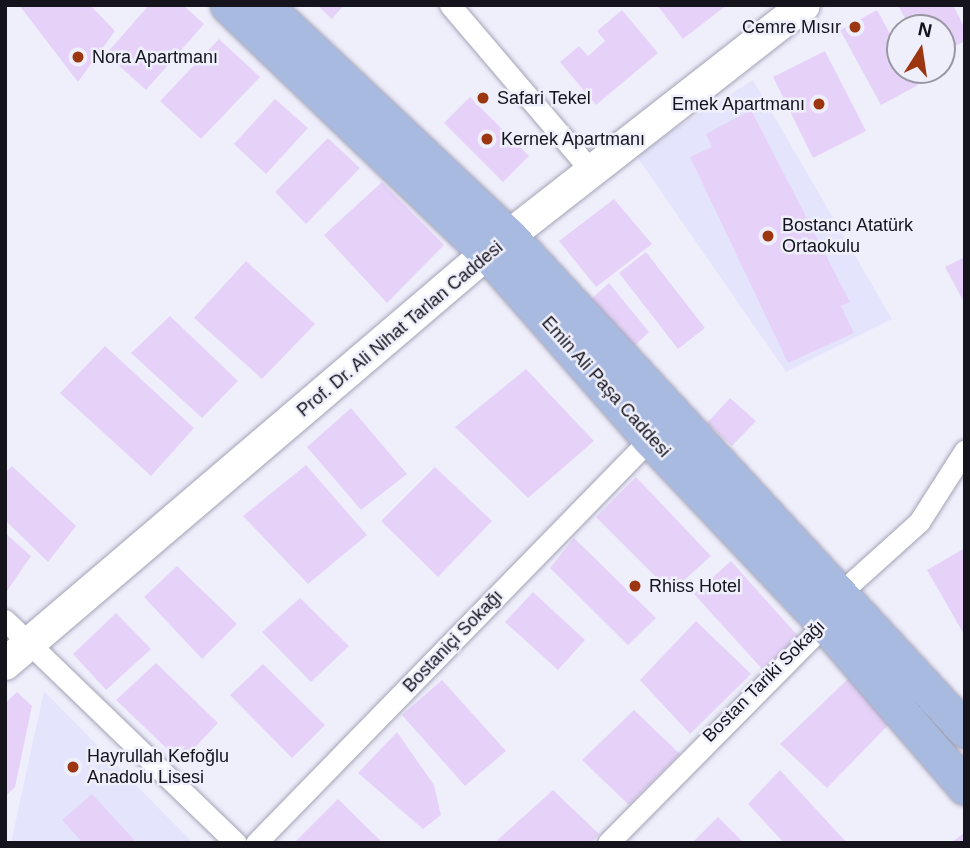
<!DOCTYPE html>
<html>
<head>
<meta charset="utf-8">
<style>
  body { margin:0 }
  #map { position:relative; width:970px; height:848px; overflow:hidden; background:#efeffc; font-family:Arial,sans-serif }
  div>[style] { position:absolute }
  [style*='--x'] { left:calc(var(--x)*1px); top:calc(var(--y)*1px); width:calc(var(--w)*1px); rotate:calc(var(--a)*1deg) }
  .built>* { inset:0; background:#e4e4fc }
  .building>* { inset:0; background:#e6d2f9 }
  .roads { filter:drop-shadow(0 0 2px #a3a3b7) drop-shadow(0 0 2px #a3a3b7) }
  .minor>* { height:21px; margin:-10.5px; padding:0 10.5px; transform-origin:10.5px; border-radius:10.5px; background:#fff }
  .secondary>* { height:32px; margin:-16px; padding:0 16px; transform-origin:16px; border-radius:16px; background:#fff }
  .primary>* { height:35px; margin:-17.5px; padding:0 17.5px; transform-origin:17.5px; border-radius:17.5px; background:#a8badf }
  .dots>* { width:19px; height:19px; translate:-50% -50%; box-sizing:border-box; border:4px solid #efeffc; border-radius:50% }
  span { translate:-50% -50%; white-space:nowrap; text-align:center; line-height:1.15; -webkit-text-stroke:5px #efeffc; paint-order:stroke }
  .poi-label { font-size:18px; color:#15141c }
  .right { translate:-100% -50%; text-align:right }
  .left { translate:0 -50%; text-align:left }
  .street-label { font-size:18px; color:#15141c }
  .frame { position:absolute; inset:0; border:7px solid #15141c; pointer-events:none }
  .north { position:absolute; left:886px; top:14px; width:70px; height:70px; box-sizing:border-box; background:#efeffc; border:2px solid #9897a2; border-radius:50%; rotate:12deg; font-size:19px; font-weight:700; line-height:28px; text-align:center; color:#15141c }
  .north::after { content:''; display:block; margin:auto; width:24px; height:32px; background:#9c3610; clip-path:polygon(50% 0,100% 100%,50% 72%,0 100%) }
</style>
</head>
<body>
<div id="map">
  <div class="built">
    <div style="clip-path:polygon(753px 80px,892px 319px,786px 372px,635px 154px)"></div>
    <div style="clip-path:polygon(44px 691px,193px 843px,11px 843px)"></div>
  </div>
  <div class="building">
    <div style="clip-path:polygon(19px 5px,90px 5px,115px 31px,78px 82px)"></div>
    <div style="clip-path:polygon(149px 5px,183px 5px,204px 24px,146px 90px,106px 54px)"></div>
    <div style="clip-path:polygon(317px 5px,344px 5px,332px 19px)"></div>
    <div style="clip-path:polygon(657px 5px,727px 5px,683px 39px)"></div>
    <div style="clip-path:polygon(898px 5px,953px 5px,965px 29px,965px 41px,942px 53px,942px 28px,910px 28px)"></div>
    <div style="clip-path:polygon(622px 10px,658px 53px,596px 105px,560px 62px,579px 46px,588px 56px,605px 41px,597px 31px)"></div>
    <div style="clip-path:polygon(877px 10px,900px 52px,900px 70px,910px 70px,918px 85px,881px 105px,840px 30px)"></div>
    <div style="clip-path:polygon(219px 39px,260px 77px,201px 139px,160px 101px)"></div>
    <div style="clip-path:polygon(825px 51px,866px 131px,813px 158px,773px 77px)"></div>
    <div style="clip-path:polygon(470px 97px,529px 156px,503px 182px,444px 123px)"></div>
    <div style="clip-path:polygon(275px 99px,308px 128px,266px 174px,234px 144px)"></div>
    <div style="clip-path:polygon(751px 110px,850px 302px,841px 306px,854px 333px,788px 363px,690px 157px,712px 147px,706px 134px)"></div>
    <div style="clip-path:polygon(328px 138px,360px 168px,306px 224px,275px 192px)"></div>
    <div style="clip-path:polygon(382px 182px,444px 245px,387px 303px,324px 235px)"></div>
    <div style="clip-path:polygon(614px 199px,652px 244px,596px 287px,559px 241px)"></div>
    <div style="clip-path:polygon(646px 252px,705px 328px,678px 349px,619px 273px)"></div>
    <div style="clip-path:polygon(965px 257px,965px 304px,945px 267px)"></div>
    <div style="clip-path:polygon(246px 261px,315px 324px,262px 379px,194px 318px)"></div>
    <div style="clip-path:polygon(609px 283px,649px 332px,630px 350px,590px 300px)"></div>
    <div style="clip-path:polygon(170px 316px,238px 381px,202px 418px,131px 353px)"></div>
    <div style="clip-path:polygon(105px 346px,194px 428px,151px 476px,60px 393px)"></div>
    <div style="clip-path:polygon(526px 369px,594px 441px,528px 498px,455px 427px)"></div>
    <div style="clip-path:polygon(730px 398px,756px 421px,732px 446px,707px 423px)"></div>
    <div style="clip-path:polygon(351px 408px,407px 474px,361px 510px,307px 447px)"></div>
    <div style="clip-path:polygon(306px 465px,367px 535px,308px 584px,243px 516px)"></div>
    <div style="clip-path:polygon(12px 466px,76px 526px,48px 562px,5px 520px,5px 473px)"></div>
    <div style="clip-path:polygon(435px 467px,492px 521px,438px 577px,381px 521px)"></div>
    <div style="clip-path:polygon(636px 477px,711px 556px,671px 592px,596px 517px)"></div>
    <div style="clip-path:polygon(5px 533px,31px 556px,5px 594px)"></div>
    <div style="clip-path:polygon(574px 538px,656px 618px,628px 645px,550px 568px)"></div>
    <div style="clip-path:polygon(965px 548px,965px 636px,927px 570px)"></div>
    <div style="clip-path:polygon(731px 561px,799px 637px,763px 670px,694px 594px)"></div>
    <div style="clip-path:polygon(177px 566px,237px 624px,202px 659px,144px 597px)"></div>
    <div style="clip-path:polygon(533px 592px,585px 640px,558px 670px,505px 622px)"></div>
    <div style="clip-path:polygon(300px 598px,349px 646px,311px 682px,262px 632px)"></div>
    <div style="clip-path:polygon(116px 613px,151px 649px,106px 690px,73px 654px)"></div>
    <div style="clip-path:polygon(696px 621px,751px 674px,690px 734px,640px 680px)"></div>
    <div style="clip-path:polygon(156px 663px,218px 723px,181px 762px,116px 700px)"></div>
    <div style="clip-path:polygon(263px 664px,325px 725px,292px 758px,230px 695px)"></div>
    <div style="clip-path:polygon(849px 678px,893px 720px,827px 788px,780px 744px)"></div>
    <div style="clip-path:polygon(442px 680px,506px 751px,465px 786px,402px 715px)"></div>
    <div style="clip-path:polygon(17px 692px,32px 706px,15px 787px,5px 797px,5px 703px)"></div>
    <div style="clip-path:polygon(634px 710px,680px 754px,629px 805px,582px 760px)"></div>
    <div style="clip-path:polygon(397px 732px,434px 785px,441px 815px,423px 829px,358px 773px)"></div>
    <div style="clip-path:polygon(780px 770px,847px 843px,784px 843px,748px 804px)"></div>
    <div style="clip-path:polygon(553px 790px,599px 834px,591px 843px,494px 843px)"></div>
    <div style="clip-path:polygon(92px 794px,137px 843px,83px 843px,62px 820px)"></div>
    <div style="clip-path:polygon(338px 799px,383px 843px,294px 843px)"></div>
    <div style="clip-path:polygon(718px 817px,744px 843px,692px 843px)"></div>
    <div style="clip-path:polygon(965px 832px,965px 843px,951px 843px)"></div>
  </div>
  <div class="roads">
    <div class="minor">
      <div style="--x:450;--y:5;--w:219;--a:49.6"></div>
      <div style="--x:5;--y:620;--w:321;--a:44"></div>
      <div style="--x:256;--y:843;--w:564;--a:-45.72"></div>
      <div style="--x:608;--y:843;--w:308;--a:-45.3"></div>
      <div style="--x:825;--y:624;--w:33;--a:-65"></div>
      <div style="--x:839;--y:594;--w:108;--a:-42"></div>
      <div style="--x:919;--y:522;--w:85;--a:-57.4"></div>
    </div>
    <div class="secondary">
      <div style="--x:5;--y:664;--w:633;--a:-40.45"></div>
      <div style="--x:487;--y:253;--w:402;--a:-38"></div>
    </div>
    <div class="primary">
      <div style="--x:228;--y:5;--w:359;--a:43.8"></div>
      <div style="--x:487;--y:253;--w:247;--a:48.8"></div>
      <div style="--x:650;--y:439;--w:255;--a:46.6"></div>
      <div style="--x:825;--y:624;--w:215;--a:49.3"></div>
      <div style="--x:264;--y:5;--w:337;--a:43.3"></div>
      <div style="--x:509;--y:236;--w:672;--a:47.29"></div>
    </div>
  </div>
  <div class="dots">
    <div style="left:855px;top:27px;background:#9c3610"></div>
    <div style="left:78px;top:57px;background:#9c3610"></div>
    <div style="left:483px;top:98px;background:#9c3610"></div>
    <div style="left:819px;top:104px;background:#9c3610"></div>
    <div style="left:487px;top:139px;background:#9c3610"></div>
    <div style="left:768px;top:236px;background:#9c3610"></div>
    <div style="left:635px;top:586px;background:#9c3610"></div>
    <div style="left:73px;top:767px;background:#9c3610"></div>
  </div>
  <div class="poi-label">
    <span class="right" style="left:841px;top:27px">Cemre Mısır</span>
    <span class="left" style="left:92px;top:57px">Nora Apartmanı</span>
    <span class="left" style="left:497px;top:98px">Safari Tekel</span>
    <span class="right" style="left:805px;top:104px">Emek Apartmanı</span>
    <span class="left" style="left:501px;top:139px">Kernek Apartmanı</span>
    <span class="left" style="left:782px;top:236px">Bostancı Atatürk<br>Ortaokulu</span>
    <span class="left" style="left:649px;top:586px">Rhiss Hotel</span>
    <span class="left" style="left:87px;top:767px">Hayrullah Kefoğlu<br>Anadolu Lisesi</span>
  </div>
  <div class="street-label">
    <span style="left:400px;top:329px;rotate:-40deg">Prof. Dr. Ali Nihat Tarlan Caddesi</span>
    <span style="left:606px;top:387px;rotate:48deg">Emin Ali Paşa Caddesi</span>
    <span style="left:453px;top:641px;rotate:-46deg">Bostaniçi Sokağı</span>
    <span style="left:764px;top:681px;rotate:-45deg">Bostan Tariki Sokağı</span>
  </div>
  <div class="frame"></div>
  <div class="north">N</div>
</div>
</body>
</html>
